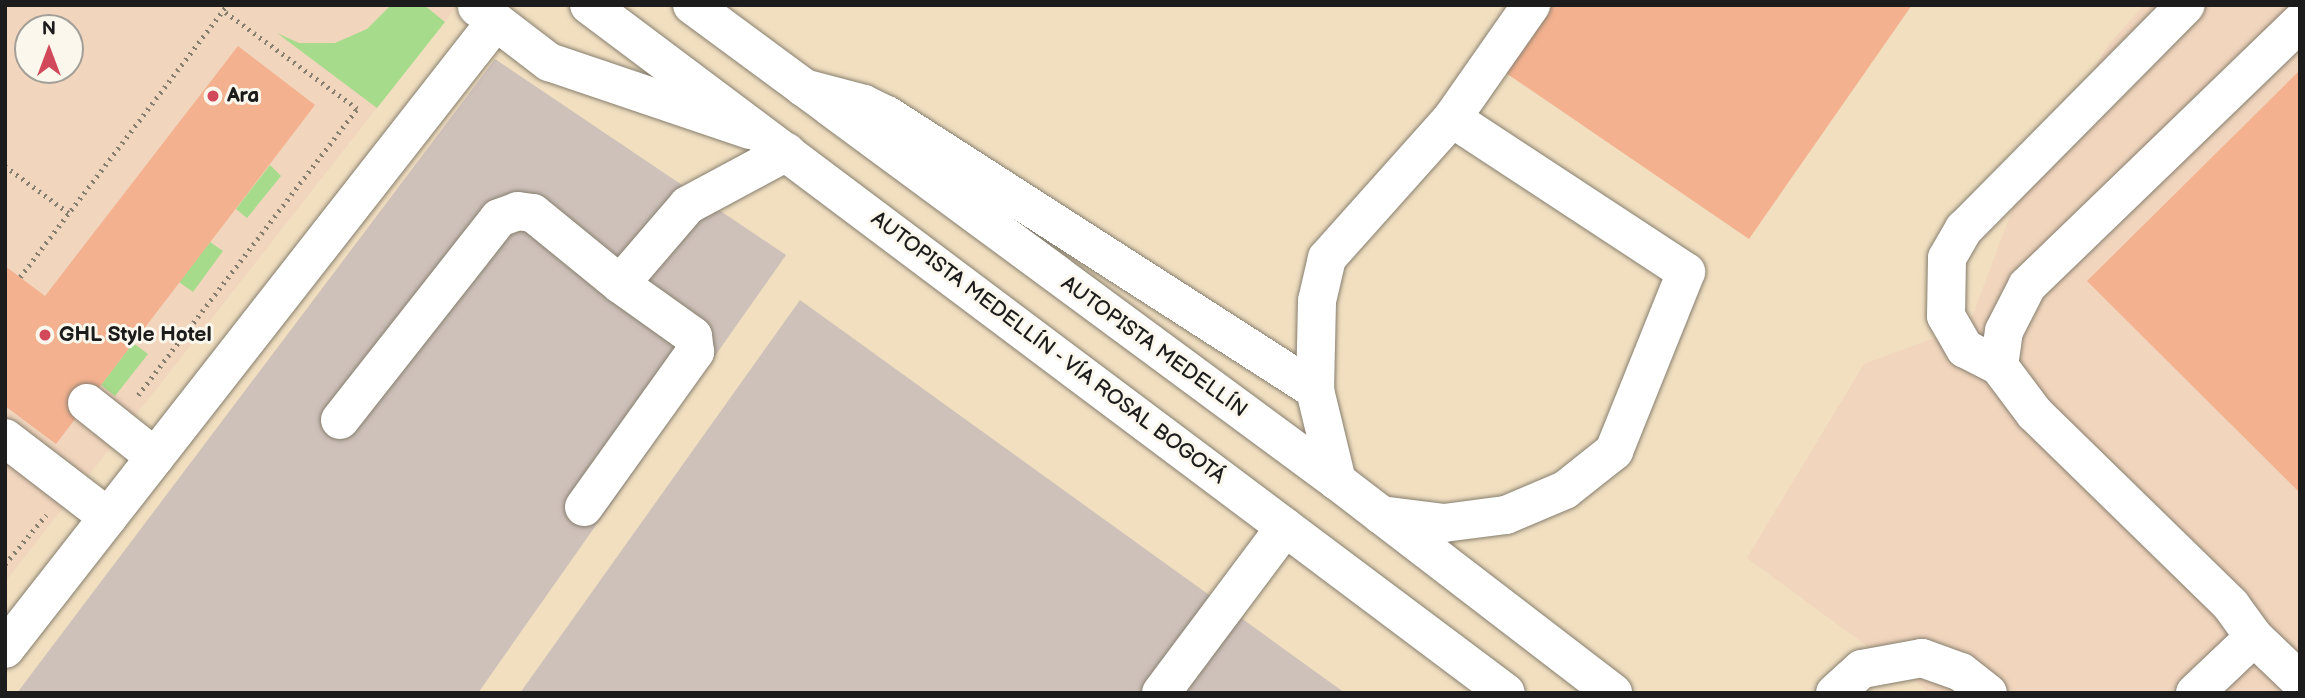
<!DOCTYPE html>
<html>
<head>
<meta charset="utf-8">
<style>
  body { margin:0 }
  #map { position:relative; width:2305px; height:698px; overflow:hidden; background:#f1dfc0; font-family:"Balsamiq Sans",sans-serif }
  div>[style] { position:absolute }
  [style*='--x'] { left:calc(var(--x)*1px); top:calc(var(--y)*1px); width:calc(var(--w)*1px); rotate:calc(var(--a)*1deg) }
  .built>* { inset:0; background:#f1d5bd }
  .industrial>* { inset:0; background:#cec1ba }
  .green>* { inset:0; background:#a5db8b }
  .building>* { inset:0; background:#f3b18f }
  .path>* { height:4.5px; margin-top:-2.25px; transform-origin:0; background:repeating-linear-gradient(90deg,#867e6e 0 2px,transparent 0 7px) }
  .roads { filter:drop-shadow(0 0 2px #867e6e) drop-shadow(0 0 2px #867e6e) }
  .minor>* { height:38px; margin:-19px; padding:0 19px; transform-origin:19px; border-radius:19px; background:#fff }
  .highway>* { height:38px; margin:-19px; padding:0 19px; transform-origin:19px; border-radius:19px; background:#fff }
  .dots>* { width:19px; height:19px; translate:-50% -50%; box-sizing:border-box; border:4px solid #fbf7ec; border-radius:50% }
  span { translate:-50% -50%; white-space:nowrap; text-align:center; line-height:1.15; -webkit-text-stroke:6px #fbf7ec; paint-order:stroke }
  .poi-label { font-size:21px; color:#1c1c1c; font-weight:700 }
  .left { translate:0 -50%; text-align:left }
  .street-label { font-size:21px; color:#1c1c1c }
  .frame { position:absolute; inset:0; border:7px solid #1c1c1c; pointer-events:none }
  .north { position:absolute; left:14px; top:14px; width:70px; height:70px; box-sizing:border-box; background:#fbf7ec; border:2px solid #a29f99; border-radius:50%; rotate:0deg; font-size:19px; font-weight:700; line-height:28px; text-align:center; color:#1c1c1c }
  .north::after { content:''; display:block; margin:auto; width:24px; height:32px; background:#d1495b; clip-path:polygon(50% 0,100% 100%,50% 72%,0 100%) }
</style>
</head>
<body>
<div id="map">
  <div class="built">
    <div style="clip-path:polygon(evenodd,5px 5px,456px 7px,5px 582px,5px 5px,28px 28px,70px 28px,70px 70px,28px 70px,28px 28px)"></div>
    <div style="clip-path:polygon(2144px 5px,2300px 5px,2300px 693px,1931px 693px,1747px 558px,1864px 364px,1969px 325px,2016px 200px,2108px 45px)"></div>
  </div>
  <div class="industrial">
    <div style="clip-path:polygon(495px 59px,786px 255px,478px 693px,17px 693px)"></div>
    <div style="clip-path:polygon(800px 300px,1345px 693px,520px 693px)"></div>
  </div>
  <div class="green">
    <div style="clip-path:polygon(391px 5px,424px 5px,445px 22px,377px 108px,277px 33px,299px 43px,335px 43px,367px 29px)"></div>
    <div style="clip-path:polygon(270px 165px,281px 176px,247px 218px,236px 209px)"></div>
    <div style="clip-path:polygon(210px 242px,223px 251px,193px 292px,179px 282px)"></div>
    <div style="clip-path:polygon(133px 343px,148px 354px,115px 396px,101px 385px)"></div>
  </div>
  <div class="building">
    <div style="clip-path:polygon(1553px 5px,1912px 5px,1749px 239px,1506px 73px)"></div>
    <div style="clip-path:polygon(238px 46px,315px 105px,56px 444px,5px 406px,5px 266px,45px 296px)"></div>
    <div style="clip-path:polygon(2300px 70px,2300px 493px,2087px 281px)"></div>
  </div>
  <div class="path">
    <div style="--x:5;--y:166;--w:79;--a:36.3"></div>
    <div style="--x:20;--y:277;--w:342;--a:-52.7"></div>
    <div style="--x:138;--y:395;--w:360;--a:-52.6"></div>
    <div style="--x:357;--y:109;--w:166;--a:-143.8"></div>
    <div style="--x:5;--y:564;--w:64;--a:-50.1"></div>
  </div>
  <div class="roads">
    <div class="minor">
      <div style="--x:477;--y:7;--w:91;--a:37.4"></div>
      <div style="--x:549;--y:62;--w:212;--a:18.7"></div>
      <div style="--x:804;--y:88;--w:62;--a:14.9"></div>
      <div style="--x:864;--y:104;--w:25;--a:26"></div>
      <div style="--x:887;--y:115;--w:509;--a:32.72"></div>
      <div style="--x:1999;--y:366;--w:38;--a:-153"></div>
      <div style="--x:1965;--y:349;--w:38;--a:-120"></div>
      <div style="--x:1946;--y:316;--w:58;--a:-89"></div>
      <div style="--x:1947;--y:258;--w:34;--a:-60"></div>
      <div style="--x:1964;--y:229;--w:315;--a:-45.3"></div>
      <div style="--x:87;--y:403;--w:87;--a:38.5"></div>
      <div style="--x:340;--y:420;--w:257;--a:-51.8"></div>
      <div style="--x:499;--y:218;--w:20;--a:-20"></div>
      <div style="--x:518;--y:211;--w:15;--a:8"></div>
      <div style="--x:533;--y:213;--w:112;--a:39.2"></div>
      <div style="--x:620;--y:284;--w:104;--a:-49.3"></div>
      <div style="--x:688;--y:205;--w:112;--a:-28.2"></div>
      <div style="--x:5;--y:438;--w:130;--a:37.5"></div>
      <div style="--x:1337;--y:481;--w:94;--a:-103.6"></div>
      <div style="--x:1315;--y:390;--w:89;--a:-88.7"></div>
      <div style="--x:1317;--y:301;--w:44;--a:-76.9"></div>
      <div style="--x:1327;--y:258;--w:188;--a:-48.2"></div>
      <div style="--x:1452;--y:118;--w:138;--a:-55"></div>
      <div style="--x:584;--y:507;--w:191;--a:-54.4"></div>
      <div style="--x:695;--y:352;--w:16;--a:-97"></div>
      <div style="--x:693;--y:336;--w:90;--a:-144.5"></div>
      <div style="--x:1381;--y:515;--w:64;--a:7.2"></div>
      <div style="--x:1444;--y:523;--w:63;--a:-7.4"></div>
      <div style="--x:1506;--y:515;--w:64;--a:-23"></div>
      <div style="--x:1565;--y:490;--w:63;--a:-38.5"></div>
      <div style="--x:1614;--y:451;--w:193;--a:-68.1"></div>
      <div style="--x:1686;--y:272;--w:280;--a:-146.7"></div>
      <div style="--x:2254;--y:637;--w:64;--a:43.7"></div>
      <div style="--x:5;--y:649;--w:797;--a:-51.98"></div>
      <div style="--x:1161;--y:693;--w:207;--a:-53.2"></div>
      <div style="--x:1835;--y:693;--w:36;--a:-42"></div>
      <div style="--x:1862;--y:669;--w:61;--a:-10.4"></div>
      <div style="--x:1922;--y:658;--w:41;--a:19.7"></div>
      <div style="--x:1961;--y:672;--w:34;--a:38"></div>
      <div style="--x:2195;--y:693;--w:81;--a:-43.5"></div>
      <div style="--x:2254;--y:637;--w:39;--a:-126"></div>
      <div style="--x:2231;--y:605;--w:274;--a:-135.7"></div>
      <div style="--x:2035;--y:414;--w:60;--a:-126.9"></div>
      <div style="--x:1999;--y:366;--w:35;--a:-82"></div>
      <div style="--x:2004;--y:331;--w:51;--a:-62.9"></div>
      <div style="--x:2027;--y:286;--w:380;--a:-44"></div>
    </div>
    <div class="highway">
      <div style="--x:589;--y:5;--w:1146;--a:36.88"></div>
      <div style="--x:692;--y:5;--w:802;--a:36.43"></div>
      <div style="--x:1337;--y:481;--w:348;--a:37.5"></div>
    </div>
  </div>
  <div class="dots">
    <div style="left:213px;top:96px;background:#d1495b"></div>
    <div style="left:45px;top:335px;background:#d1495b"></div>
  </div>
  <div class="poi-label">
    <span class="left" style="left:227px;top:96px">Ara</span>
    <span class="left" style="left:59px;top:335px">GHL Style Hotel</span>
  </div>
  <div class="street-label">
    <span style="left:1154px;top:347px;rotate:36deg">AUTOPISTA MEDELLÍN</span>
    <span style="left:1048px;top:348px;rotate:37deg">AUTOPISTA MEDELLÍN - VÍA ROSAL BOGOTÁ</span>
  </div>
  <div class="frame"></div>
  <div class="north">N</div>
</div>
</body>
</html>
